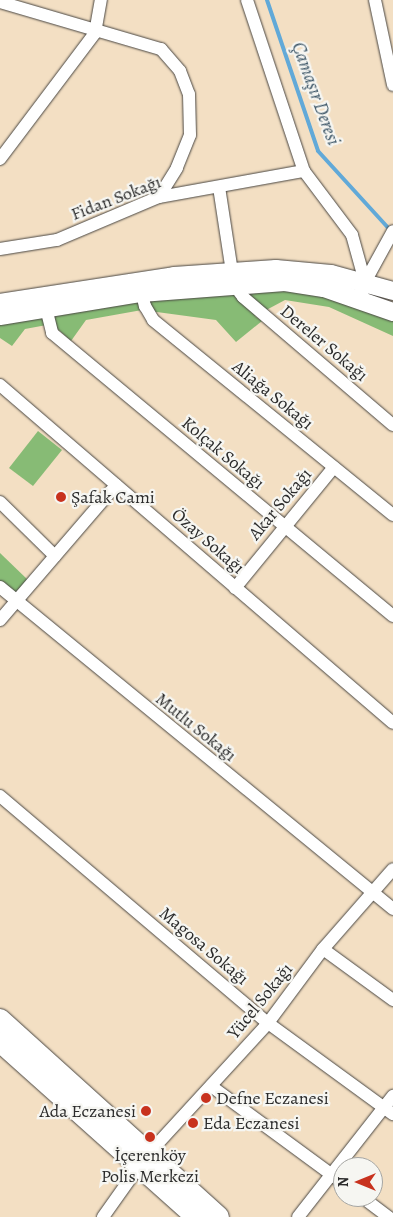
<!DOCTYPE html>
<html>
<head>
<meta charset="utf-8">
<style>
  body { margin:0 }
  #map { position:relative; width:393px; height:1217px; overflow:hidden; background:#f3dfc3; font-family:Alegreya,serif }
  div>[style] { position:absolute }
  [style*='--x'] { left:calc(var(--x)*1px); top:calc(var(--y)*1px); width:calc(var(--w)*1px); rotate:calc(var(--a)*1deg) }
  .forest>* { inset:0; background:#87bb75 }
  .stream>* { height:4px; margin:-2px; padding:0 2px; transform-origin:2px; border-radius:2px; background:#61a9d8 }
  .roads { filter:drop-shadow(0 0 1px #494642) drop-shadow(0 0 1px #494642) }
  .street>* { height:12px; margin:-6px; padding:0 6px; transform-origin:6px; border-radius:6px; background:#fff }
  .secondary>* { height:18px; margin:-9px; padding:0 9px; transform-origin:9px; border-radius:9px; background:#fff }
  .primary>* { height:20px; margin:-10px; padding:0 10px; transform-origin:10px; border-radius:10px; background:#fff }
  .dots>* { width:14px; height:14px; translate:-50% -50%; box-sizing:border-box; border:2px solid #f6f6f2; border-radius:50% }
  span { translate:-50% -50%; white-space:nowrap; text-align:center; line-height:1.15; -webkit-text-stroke:4.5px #f6f6f2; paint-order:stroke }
  .street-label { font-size:18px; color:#2b2b2b }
  .poi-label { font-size:18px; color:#2b2b2b }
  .left { translate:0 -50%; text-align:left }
  .right { translate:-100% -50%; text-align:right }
  .water-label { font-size:19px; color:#3e5768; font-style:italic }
  .north { position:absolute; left:333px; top:1157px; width:50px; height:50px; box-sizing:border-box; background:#f6f6f2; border:1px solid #a5a5a2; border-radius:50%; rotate:270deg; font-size:14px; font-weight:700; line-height:20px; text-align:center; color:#2b2b2b }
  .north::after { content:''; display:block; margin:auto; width:18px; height:22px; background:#c8321e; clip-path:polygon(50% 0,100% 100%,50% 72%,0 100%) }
</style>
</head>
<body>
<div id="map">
  <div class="forest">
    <div style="clip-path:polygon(283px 288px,339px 297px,384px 315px,393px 321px,393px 336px,329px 307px,285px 300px,255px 316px,262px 321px,236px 342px,216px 320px,142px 310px,86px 320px,71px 341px,52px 324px,25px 329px,12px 346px,0 338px,0 320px,41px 311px)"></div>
    <div style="clip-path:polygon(38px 431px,62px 450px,33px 486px,9px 468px)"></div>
    <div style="clip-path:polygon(0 553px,28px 580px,14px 595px,0 582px)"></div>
  </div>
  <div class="stream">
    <div style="--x:267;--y:0;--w:159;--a:71.3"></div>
    <div style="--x:318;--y:151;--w:108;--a:47.6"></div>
  </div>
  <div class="roads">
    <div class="street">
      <div style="--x:247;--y:0;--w:180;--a:71.6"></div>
      <div style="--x:304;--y:171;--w:80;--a:53.1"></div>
      <div style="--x:352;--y:235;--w:49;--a:74.5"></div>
      <div style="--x:375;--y:0;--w:87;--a:78"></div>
      <div style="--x:0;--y:2;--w:168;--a:16.3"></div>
      <div style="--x:161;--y:49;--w:29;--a:49"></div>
      <div style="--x:180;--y:71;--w:25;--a:69"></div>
      <div style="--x:189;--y:94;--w:41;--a:88.6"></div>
      <div style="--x:190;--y:135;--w:35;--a:112"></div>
      <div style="--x:177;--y:168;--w:34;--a:122"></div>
      <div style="--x:0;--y:159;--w:158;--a:-53"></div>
      <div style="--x:95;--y:33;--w:34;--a:-80"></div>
      <div style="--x:219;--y:187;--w:99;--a:81.3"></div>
      <div style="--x:234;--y:285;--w:15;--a:53"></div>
      <div style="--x:243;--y:297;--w:197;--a:40.5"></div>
      <div style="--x:0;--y:249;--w:58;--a:-9"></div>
      <div style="--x:57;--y:240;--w:111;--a:-22.9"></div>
      <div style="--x:159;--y:197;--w:147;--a:-10.2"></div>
      <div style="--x:140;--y:285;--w:22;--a:77"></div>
      <div style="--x:145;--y:306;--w:16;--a:60"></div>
      <div style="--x:153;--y:320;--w:309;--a:39.1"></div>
      <div style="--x:361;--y:299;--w:17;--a:-77"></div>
      <div style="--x:365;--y:282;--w:58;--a:-61.2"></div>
      <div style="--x:44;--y:300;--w:34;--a:76"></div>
      <div style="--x:52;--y:333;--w:443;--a:39.7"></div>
      <div style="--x:0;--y:385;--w:518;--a:40.7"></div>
      <div style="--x:0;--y:502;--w:77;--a:44.5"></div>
      <div style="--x:0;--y:587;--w:508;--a:39.33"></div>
      <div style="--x:235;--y:588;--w:156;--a:-50.7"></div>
      <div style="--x:0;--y:620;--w:178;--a:-49.3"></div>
      <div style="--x:0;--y:796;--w:351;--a:40.3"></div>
      <div style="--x:268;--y:1023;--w:155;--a:36.1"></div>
      <div style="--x:323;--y:949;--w:87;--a:36.1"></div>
      <div style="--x:211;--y:1086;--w:164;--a:36.3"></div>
      <div style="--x:150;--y:1152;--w:175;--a:-47.5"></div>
      <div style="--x:268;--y:1023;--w:92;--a:-53.4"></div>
      <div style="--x:323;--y:949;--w:106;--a:-48.8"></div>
      <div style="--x:362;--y:1197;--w:34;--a:37"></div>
      <div style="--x:103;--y:1217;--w:64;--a:-54.6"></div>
      <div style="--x:298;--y:1217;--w:154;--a:-51.9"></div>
    </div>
    <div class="secondary">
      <div style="--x:0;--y:303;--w:176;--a:-8.8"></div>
      <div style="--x:174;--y:276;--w:102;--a:-3.9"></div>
      <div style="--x:276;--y:269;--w:55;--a:5.2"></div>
      <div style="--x:331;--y:274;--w:64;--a:15.3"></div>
      <div style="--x:0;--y:316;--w:143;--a:-9.3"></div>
      <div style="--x:141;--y:293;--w:144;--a:-4.4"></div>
      <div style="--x:285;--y:282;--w:39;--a:9"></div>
      <div style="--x:324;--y:288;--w:73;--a:19.2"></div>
    </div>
    <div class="primary">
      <div style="--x:0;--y:1019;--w:295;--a:42.1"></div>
      <div style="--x:0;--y:1042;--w:263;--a:41.8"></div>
    </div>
  </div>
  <div class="dots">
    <div style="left:61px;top:497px;background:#c8321e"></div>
    <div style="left:206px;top:1098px;background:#c8321e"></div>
    <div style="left:146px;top:1111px;background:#c8321e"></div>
    <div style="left:193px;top:1123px;background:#c8321e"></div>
    <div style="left:150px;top:1137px;background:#c8321e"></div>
  </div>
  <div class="street-label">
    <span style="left:116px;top:198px;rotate:-21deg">Fidan Sokağı</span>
    <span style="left:324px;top:343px;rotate:40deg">Dereler Sokağı</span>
    <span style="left:273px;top:395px;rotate:39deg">Aliağa Sokağı</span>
    <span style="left:223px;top:453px;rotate:40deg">Kolçak Sokağı</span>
    <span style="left:280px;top:504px;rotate:-50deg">Akar Sokağı</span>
    <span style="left:208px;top:541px;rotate:41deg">Özay Sokağı</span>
    <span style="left:196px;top:727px;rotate:39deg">Mutlu Sokağı</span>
    <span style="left:204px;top:946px;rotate:40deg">Magosa Sokağı</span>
    <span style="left:260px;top:1001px;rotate:-51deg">Yücel Sokağı</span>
  </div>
  <div class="poi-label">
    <span class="left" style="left:71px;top:497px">Şafak Cami</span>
    <span class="left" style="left:216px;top:1098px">Defne Eczanesi</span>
    <span class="right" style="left:136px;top:1111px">Ada Eczanesi</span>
    <span class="left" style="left:203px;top:1123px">Eda Eczanesi</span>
    <span style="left:150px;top:1166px">İçerenköy<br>Polis Merkezi</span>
  </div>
  <div class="water-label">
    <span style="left:315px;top:94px;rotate:70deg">Çamaşır Deresi</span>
  </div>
  <div class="north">N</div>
</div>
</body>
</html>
